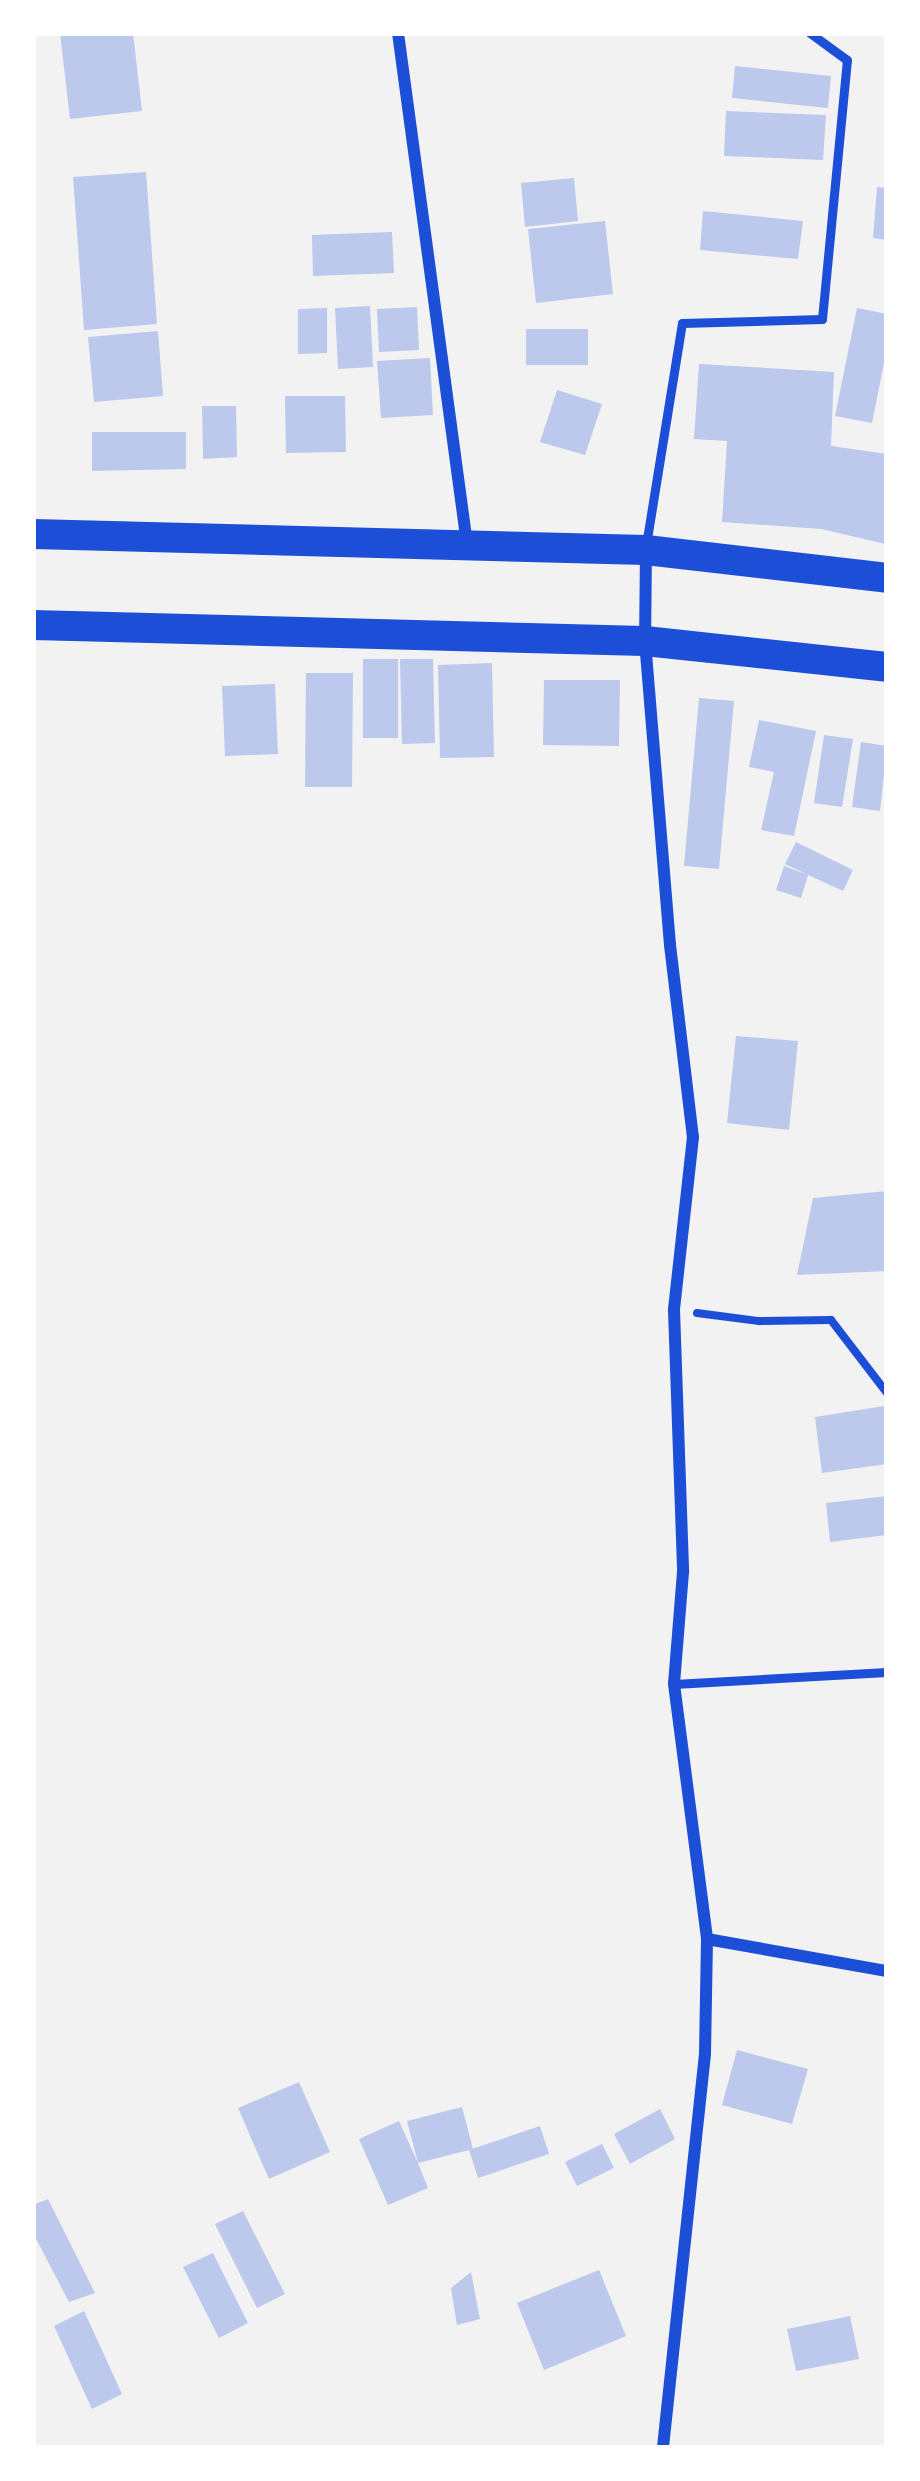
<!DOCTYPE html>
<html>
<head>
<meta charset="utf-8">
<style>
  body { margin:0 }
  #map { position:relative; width:920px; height:2481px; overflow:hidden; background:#f2f2f2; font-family:Jost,sans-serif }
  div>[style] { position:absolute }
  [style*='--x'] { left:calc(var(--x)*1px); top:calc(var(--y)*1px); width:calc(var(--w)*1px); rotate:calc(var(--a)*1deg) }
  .building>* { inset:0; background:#bdc9ec }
  .path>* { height:8px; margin:-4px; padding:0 4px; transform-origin:4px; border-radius:4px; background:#1d4ed8 }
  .service>* { height:9px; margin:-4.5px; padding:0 4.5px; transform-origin:4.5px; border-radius:4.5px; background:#1d4ed8 }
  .minor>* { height:12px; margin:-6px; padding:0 6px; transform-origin:6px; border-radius:6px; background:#1d4ed8 }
  .primary>* { height:30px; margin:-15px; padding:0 15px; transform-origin:15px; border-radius:15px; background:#1d4ed8 }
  span { translate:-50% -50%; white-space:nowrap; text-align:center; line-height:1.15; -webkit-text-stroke:9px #fff; paint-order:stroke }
  .frame { position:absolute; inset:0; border:36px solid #fff; pointer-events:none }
</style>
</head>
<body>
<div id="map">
  <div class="building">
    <div style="clip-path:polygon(60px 33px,133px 33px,142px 111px,70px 119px)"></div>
    <div style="clip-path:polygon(735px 66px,831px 76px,828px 108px,732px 98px)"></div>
    <div style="clip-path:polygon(726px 111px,826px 115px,823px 160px,724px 156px)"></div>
    <div style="clip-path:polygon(146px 172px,157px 324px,84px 330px,73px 177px)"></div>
    <div style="clip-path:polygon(574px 178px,578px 221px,525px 227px,521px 183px)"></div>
    <div style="clip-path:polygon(877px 187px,887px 188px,887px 240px,873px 238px)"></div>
    <div style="clip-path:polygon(703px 211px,803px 221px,798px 259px,700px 250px)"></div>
    <div style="clip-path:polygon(605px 221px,613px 294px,536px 303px,528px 229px)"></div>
    <div style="clip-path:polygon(392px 232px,394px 273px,313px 276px,312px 235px)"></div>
    <div style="clip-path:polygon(370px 306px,373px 367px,338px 369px,335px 308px)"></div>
    <div style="clip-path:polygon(417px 307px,419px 350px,379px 352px,377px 309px)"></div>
    <div style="clip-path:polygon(327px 308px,327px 353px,298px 354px,298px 309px)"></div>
    <div style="clip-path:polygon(857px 308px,887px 314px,887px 348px,872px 423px,835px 416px)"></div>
    <div style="clip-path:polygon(526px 329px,588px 329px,588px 365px,526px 365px)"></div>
    <div style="clip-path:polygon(158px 331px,163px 396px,94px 402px,88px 337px)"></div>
    <div style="clip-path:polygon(430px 358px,433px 415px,381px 418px,377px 361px)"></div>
    <div style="clip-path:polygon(699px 364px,834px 372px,831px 446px,887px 454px,886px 544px,821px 529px,722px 522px,727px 441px,694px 439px)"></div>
    <div style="clip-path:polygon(557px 390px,602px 404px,585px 455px,540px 442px)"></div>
    <div style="clip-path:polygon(285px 396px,345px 396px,346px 452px,286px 453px)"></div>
    <div style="clip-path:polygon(202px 406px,236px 406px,237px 457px,203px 459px)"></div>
    <div style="clip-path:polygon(92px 432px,186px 432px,186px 469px,92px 471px)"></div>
    <div style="clip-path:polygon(363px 659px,398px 659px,398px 738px,363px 738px)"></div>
    <div style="clip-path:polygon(400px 659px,433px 659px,435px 743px,402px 744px)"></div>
    <div style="clip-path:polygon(492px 663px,494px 757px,440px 758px,438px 665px)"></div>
    <div style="clip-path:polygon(306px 673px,353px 673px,352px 787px,305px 787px)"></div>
    <div style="clip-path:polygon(544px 680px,620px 680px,619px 746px,543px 745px)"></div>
    <div style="clip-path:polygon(275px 684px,278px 754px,225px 756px,222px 686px)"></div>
    <div style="clip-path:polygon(699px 698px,734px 701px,719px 869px,684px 866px)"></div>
    <div style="clip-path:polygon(759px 720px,816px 731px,794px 836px,761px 830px,774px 772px,749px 767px)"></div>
    <div style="clip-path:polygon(824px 735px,853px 739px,842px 807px,814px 803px)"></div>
    <div style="clip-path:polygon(861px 742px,887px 746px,880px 811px,852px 807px)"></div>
    <div style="clip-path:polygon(796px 842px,853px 870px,843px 891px,808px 875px,801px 898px,776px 890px,784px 866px,808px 875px,785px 864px)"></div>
    <div style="clip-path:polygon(736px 1036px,798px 1041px,789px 1130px,727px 1123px)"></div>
    <div style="clip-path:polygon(887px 1191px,887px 1271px,797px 1275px,813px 1198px)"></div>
    <div style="clip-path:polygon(884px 1406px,887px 1464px,822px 1473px,815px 1417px)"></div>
    <div style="clip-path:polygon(887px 1496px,887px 1535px,830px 1542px,826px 1503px)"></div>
    <div style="clip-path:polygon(737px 2050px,808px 2069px,792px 2124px,722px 2105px)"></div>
    <div style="clip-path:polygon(299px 2082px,330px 2152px,269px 2179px,238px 2108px)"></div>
    <div style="clip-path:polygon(462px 2107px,473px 2149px,418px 2163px,428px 2188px,388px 2205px,359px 2139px,399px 2121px,418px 2163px,407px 2121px)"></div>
    <div style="clip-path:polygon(660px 2109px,675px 2139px,630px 2164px,614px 2134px)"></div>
    <div style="clip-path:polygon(540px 2126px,549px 2154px,478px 2178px,469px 2150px)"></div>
    <div style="clip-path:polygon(602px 2144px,614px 2168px,577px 2186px,565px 2162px)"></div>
    <div style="clip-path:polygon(48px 2199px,95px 2293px,69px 2302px,33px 2233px,33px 2205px)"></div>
    <div style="clip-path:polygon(243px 2211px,285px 2294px,257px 2308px,215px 2224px)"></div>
    <div style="clip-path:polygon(213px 2253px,248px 2323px,219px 2338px,183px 2267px)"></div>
    <div style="clip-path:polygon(599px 2270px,626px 2336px,544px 2370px,517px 2303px)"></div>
    <div style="clip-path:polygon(471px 2272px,480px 2319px,457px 2325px,451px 2288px)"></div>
    <div style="clip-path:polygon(84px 2311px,122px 2394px,92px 2409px,54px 2326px)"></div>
    <div style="clip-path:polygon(850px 2316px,859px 2359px,796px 2371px,787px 2329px)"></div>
  </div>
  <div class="path">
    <div style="--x:697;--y:1313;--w:63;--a:7.4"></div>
    <div style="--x:759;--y:1321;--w:72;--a:-0.8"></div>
    <div style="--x:831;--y:1320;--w:92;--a:52.5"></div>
  </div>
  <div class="service">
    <div style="--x:646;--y:545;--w:225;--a:-80.8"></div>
    <div style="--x:682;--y:323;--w:140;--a:-1.6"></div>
    <div style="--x:822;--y:319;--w:260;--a:-84.5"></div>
    <div style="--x:847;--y:60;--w:46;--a:-143.9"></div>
    <div style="--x:674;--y:1684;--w:213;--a:-3.2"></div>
  </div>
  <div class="minor">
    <div style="--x:398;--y:33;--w:516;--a:82.31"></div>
    <div style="--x:646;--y:550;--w:91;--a:90.6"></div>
    <div style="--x:645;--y:641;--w:305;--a:85.3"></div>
    <div style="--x:670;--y:945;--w:193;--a:83.2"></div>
    <div style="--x:693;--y:1137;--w:174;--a:96.3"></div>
    <div style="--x:674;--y:1310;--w:262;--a:88"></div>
    <div style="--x:683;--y:1572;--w:112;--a:94.6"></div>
    <div style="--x:674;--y:1684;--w:257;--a:82.6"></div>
    <div style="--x:707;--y:1939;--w:115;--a:91"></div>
    <div style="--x:705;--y:2054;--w:396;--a:96.1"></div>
    <div style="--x:707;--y:1939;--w:183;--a:10.1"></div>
  </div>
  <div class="primary">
    <div style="--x:33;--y:534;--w:613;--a:1.5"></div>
    <div style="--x:646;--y:550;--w:243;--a:6.6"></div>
    <div style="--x:33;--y:625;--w:612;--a:1.5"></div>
    <div style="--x:645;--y:641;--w:243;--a:6.1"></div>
  </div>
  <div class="frame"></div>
</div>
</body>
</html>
